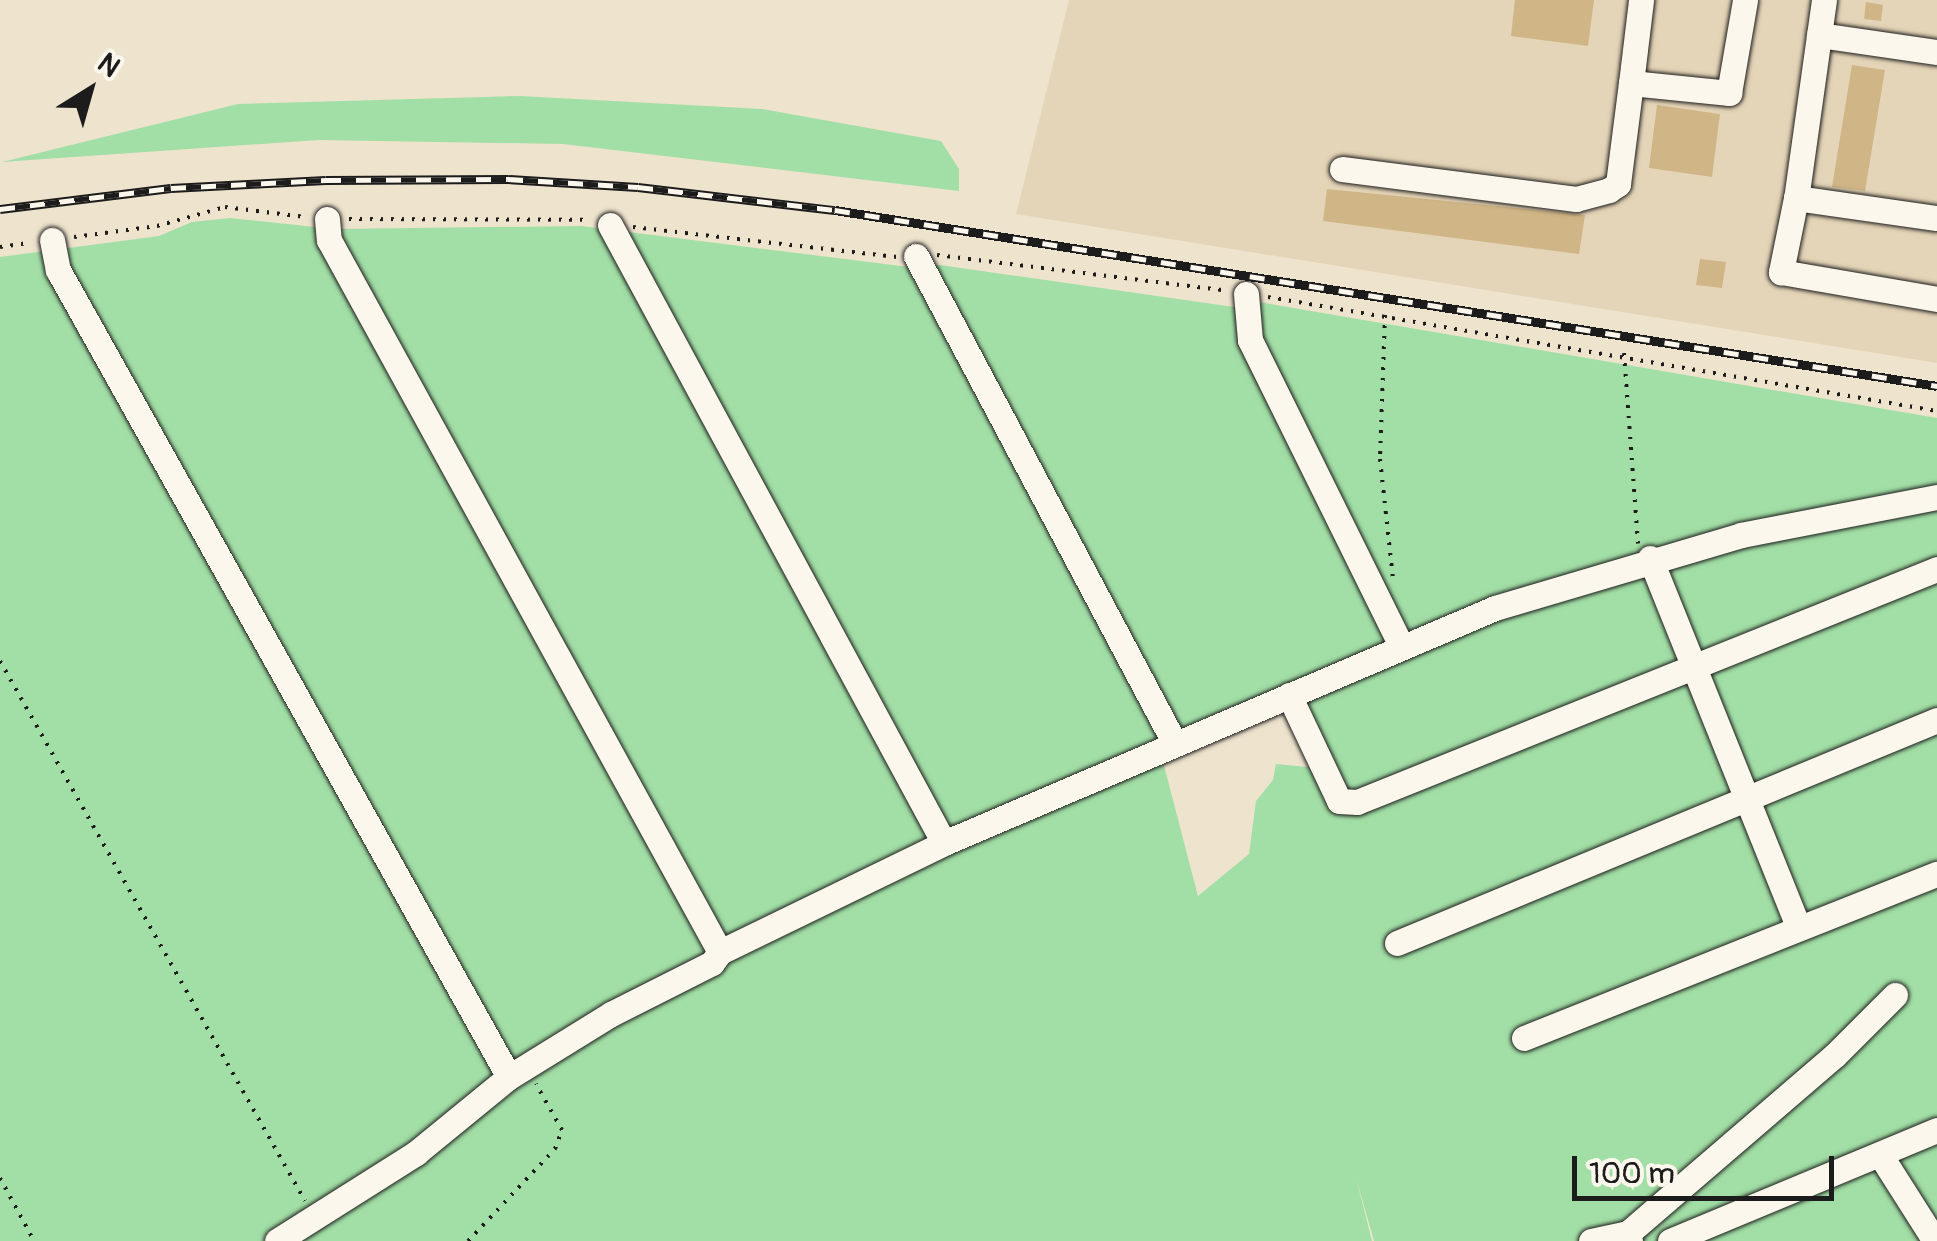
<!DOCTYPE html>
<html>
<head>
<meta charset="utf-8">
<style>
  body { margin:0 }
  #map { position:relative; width:1937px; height:1241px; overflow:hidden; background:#eee3cd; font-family:Pangolin,sans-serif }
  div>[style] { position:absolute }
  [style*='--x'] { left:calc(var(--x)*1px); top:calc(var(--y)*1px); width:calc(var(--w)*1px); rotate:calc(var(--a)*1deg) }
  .built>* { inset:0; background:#e5d5b8 }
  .green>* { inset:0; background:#a2dfa6 }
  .building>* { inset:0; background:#d0b586 }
  .path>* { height:4px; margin-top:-2px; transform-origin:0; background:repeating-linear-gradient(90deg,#1c1c1c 0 2.5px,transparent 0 10.5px) }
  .roads { filter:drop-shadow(0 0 2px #1c1c1c) drop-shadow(0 0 2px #1c1c1c) }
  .minor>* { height:25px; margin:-12.5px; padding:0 12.5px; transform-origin:12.5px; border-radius:12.5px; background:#fbf7ec }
  .rail>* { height:9px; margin-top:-4.5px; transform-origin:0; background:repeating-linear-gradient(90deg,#fbf7ec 0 15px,#1c1c1c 0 30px); box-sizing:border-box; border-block:2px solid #1c1c1c }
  span { translate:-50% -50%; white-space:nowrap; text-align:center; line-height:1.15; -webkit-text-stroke:10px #fbf7ec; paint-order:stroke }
  .north { position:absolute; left:40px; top:40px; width:100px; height:100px; -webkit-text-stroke:8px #fbf7ec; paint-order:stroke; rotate:37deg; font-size:28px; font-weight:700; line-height:40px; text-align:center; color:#1c1c1c }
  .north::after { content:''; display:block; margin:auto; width:35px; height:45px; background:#1c1c1c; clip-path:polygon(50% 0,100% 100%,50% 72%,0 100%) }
  .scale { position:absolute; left:1572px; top:1156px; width:262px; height:45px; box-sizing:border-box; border:5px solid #1c1c1c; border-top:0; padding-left:12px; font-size:30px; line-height:35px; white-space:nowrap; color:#1c1c1c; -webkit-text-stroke:8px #fbf7ec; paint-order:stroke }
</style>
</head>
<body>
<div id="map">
  <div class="built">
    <div style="clip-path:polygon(1069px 0,1937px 0,1937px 363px,1016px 214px)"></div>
  </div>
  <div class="green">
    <div style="clip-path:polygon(520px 96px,762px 109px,941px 141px,959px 169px,959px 191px,563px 144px,319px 140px,2px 162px,238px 104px)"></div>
    <div style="clip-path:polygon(evenodd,230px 218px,334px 229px,581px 226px,909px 267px,940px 265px,1234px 307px,1259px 302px,1937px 418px,1937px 1241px,1374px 1241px,1356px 1178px,1372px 1241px,288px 1241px,419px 1157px,508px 1084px,615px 1018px,728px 955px,1160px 754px,1159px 744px,722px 945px,609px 1008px,491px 1083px,413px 1148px,267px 1241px,0 1241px,0 257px,159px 236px,192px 222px,230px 218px,1285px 701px,1317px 768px,1276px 764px,1273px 780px,1256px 801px,1249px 854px,1198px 896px,1161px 754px,1285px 701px)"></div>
  </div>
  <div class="building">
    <div style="clip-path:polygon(1515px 0,1594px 0,1588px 46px,1511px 36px)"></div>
    <div style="clip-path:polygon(1866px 2px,1883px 5px,1881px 21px,1864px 19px)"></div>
    <div style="clip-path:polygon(1852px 65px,1885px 70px,1865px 191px,1832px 187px)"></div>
    <div style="clip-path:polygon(1657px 105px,1720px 114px,1712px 177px,1649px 168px)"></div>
    <div style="clip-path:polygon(1327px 189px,1585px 215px,1579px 254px,1323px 221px)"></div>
    <div style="clip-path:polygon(1700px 259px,1726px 262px,1722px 288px,1696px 285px)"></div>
  </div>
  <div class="path">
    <div style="--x:349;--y:219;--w:241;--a:0.2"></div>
    <div style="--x:633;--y:227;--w:266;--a:6.5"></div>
    <div style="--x:74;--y:237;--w:84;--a:-7.5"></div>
    <div style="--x:157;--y:226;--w:71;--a:-15.6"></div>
    <div style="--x:225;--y:207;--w:81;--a:7.1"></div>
    <div style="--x:0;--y:247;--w:30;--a:-8"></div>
    <div style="--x:937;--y:255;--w:289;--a:7"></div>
    <div style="--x:1268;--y:297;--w:679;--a:9.67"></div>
    <div style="--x:1385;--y:315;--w:144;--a:92"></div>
    <div style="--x:1380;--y:459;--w:121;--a:83.8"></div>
    <div style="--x:1624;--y:353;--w:191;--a:85.8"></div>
    <div style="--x:0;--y:661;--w:620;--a:60.54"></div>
    <div style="--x:0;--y:1178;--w:72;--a:61.6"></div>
    <div style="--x:468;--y:1241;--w:127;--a:-46.6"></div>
    <div style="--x:555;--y:1149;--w:20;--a:-70"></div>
    <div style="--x:562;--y:1130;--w:53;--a:-119.5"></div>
  </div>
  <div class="roads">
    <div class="minor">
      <div style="--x:1824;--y:0;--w:200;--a:98"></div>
      <div style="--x:1796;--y:198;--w:142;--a:8.1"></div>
      <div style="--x:1819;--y:35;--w:119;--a:8.2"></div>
      <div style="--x:1631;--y:83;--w:84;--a:-83.1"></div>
      <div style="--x:1342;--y:169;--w:236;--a:7.3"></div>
      <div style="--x:1576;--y:199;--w:34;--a:-15"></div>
      <div style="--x:1609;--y:190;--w:11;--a:-34"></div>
      <div style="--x:1618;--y:184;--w:102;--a:-82.7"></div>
      <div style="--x:1631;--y:83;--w:99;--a:5.8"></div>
      <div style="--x:1729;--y:93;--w:94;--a:-80.2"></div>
      <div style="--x:1796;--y:198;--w:76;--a:101.5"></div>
      <div style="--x:1781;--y:272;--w:158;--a:9.8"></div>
      <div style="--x:327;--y:219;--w:21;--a:85"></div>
      <div style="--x:329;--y:240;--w:812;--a:61.23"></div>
      <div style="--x:610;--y:225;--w:702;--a:61.61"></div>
      <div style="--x:52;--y:240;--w:31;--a:79"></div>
      <div style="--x:58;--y:270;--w:924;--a:60.8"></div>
      <div style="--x:916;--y:256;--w:550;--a:62.04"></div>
      <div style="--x:1246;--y:294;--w:46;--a:85"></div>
      <div style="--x:1250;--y:340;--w:339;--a:63.7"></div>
      <div style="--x:1650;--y:558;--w:397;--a:68.1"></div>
      <div style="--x:1289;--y:695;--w:117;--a:64.7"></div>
      <div style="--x:1339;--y:801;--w:18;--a:3"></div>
      <div style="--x:1357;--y:802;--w:625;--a:-21.89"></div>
      <div style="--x:1397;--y:943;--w:584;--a:-22.44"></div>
      <div style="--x:1524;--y:1038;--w:444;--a:-21.7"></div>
      <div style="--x:1881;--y:1156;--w:101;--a:57.6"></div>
      <div style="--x:1628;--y:1233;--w:273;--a:-40.7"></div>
      <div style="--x:1835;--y:1055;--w:85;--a:-45"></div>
      <div style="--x:277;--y:1241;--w:165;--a:-32.3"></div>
      <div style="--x:416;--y:1153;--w:120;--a:-39.3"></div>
      <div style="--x:509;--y:1077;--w:120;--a:-31.7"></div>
      <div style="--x:611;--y:1014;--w:113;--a:-26.8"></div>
      <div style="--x:712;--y:963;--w:14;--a:-54"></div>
      <div style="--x:720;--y:952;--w:249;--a:-25.9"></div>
      <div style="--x:944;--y:843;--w:599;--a:-23.1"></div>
      <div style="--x:1495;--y:608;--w:257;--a:-16.5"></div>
      <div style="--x:1741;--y:535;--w:200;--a:-11"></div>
      <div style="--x:1591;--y:1241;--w:38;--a:-12"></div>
      <div style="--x:1628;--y:1233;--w:8;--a:76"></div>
      <div style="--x:1670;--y:1241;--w:289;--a:-22.6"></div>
    </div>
  </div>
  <div class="rail">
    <div style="--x:0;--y:209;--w:172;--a:-7"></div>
    <div style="--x:171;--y:188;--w:155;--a:-3"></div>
    <div style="--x:326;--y:180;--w:182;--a:-0.3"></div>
    <div style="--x:508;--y:179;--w:130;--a:3.5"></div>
    <div style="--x:638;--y:187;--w:198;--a:6.7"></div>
    <div style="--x:835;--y:210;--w:1116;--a:9.07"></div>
  </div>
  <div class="north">N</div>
  <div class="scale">100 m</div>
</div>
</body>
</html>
